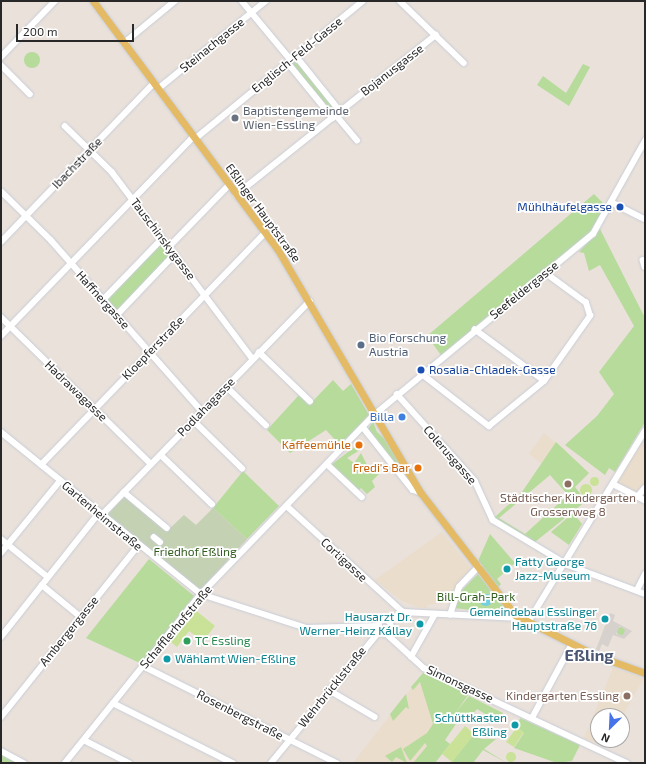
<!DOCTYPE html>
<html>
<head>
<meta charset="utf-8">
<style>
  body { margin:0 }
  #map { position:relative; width:646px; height:764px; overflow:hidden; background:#e9e1da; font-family:"Exo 2",sans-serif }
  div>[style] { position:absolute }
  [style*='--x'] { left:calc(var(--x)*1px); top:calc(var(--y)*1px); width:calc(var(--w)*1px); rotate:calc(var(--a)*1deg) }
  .education>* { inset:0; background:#eaddcb }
  .green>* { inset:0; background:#b6db9b }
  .round { border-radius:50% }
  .cemetery>* { inset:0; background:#c4d1b3 }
  .pitch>* { inset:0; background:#c9e297 }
  .plaza>* { inset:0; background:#d6d1cc }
  .water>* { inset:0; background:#75cfe3 }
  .stream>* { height:1px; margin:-0.5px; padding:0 0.5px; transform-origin:0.5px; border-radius:0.5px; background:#75cfe3 }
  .roads { filter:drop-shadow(0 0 1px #c9cdd8) drop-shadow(0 0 1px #c9cdd8) }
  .minor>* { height:5.5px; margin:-2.75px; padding:0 2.75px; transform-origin:2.75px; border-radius:2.75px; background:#fff }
  .minor>.ring { margin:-2.75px; padding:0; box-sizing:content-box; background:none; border:5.5px solid #fff; border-radius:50% }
  .major>* { height:7px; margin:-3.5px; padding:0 3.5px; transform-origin:3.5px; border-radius:3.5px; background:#e4bb64 }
  .dots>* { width:11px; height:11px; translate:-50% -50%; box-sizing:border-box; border:2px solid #fff; border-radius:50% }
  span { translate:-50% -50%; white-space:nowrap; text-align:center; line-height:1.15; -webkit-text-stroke:3.5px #fff; paint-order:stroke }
  .street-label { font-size:12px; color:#282828 }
  .worship-label { font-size:12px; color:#5b616d }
  .left { translate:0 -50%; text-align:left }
  .transit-label { font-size:12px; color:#164399 }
  .right { translate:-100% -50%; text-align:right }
  .service-label { font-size:12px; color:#4e5e75 }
  .shop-label { font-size:12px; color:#366cbe }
  .food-label { font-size:12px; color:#c56008 }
  .education-label { font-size:12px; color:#785e54 }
  .park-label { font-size:12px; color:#315d1f }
  .culture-label { font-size:12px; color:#0d838f }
  .leisure-label { font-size:12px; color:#27864d }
  .district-label { font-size:16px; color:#4c5774; font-weight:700 }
  .frame { position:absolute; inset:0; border:2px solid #282828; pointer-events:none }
  .north { position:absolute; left:590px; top:708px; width:40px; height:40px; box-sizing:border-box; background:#fff; border:1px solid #a9a9a9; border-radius:50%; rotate:204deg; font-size:11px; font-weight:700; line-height:16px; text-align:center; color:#282828 }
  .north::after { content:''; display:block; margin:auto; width:14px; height:18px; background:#4672ea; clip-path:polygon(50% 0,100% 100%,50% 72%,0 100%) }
  .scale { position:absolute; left:16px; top:24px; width:118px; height:18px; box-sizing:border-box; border:2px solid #282828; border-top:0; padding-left:5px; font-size:12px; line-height:14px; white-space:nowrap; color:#282828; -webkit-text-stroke:3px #fff; paint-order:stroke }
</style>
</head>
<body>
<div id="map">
  <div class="education">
    <div style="clip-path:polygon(544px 433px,566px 452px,547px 468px,529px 454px)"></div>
    <div style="clip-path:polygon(645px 437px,645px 487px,637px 493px,617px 483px)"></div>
    <div style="clip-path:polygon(442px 532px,471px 569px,459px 581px,450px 602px,427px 605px,427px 608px,416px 607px,402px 601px,375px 580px)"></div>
    <div style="clip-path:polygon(613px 668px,644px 678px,622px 717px,598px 716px,598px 740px,608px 740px,604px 747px,584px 738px)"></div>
    <div style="clip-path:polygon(423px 673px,469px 694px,413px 763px,353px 763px)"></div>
  </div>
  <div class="green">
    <div class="round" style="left:24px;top:52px;width:16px;height:16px"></div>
    <div style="clip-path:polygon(295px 59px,336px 109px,334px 114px,291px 64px)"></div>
    <div style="clip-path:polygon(583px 64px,590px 67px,569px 106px,537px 85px,543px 76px,566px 93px)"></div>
    <div style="clip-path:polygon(594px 194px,606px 206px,592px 231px,441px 355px,427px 336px)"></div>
    <div style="clip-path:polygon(600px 229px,645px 318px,645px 422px,615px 472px,609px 468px,605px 475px,565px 445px,597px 416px,614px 394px,599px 372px,634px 326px,600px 265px,589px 271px,584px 253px,579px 252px)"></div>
    <div style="clip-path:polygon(160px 243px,170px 256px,117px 312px,107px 300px)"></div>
    <div style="clip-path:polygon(333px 380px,343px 391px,351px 384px,369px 415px,340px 445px,326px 430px,290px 453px,267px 430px,299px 395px,310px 404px)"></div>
    <div style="clip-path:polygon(373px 422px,377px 432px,387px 441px,415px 489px,368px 429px)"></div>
    <div style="clip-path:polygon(evenodd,556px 442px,589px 473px,575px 487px,586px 501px,535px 542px,494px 518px,522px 492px,556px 442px,550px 475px,568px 495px,525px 534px,499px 518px,550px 475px)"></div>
    <div style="clip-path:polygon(356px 446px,360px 450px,347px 458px,354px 463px,361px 453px,369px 469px,380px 473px,372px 481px,375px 487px,367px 494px,361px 488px,358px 491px,331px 465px)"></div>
    <div style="clip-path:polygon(243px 471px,279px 506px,247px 539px,213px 508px)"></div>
    <div style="clip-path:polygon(573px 513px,582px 524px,569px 545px,551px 532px)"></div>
    <div style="clip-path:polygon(490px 534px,515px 563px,497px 579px,501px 584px,498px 587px,478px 561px)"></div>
    <div style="clip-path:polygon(149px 559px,194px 596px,142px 664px,86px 638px)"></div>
    <div style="clip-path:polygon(478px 574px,505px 608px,503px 614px,454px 608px,458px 594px)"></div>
    <div class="round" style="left:616.5px;top:626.5px;width:9px;height:9px"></div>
    <div style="clip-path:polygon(423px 673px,469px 694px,455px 713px,469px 696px,503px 713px,497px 721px,477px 709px,466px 722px,460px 718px,445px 740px,450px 744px,435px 763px,413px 763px,427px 746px,425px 743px,410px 761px,403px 749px,427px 733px,433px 724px,420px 682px,413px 690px,411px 687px)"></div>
    <div style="clip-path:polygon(406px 694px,409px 709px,406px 707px,393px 721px,390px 714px)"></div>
    <div style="clip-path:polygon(520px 718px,580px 745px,572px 761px,557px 763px,514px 748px,524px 733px,517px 727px)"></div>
    <div style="clip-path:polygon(474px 734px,481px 739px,496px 739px,484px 749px,507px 763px,483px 750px,473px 763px,451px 763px)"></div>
    <div style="clip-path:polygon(401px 747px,407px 763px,396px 757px,392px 762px,385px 756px)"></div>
    <div style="clip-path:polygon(1px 754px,15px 762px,15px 763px,1px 763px)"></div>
  </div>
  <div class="cemetery">
    <div style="clip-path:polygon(125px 496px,167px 531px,184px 515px,196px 525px,213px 508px,247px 539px,201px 590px,184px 580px,107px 515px)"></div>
  </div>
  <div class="pitch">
    <div class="round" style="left:589.5px;top:476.5px;width:9px;height:9px"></div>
    <div class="round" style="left:580px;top:484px;width:12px;height:12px"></div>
    <div style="clip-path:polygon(194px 609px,215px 626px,203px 641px,189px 631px,177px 647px,169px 640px)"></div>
    <div style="clip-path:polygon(465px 726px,474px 734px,452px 762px,442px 754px)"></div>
    <div style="clip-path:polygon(517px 727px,524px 732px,514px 747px,506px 742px)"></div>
    <div class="round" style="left:506px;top:752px;width:10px;height:10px"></div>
  </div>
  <div class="plaza">
    <div style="clip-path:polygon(evenodd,610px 613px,615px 615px,613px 621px,632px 631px,624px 639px,613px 635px,608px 647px,602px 644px,599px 651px,596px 649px,610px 613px,620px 626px,625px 630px,623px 635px,616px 634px,620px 626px)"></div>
  </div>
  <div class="water">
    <div class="round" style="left:480px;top:594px;width:12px;height:12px"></div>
  </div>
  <div class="stream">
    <div style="--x:485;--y:611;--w:4;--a:-90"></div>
  </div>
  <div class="roads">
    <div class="minor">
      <div style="--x:242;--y:1;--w:77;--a:50.3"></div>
      <div style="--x:400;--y:1;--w:89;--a:44.1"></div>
      <div style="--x:124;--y:43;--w:66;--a:-39.5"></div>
      <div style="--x:296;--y:56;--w:70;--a:51.3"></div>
      <div style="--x:1;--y:57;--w:78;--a:-46"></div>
      <div style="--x:288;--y:63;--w:71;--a:50.7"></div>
      <div style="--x:1;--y:65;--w:41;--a:45"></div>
      <div style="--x:158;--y:89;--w:139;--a:-39.2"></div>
      <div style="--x:336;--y:115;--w:33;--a:50"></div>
      <div style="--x:65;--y:126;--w:66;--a:44.4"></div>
      <div style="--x:112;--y:172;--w:234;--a:53"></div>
      <div style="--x:195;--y:139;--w:217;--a:-39.4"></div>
      <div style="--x:2;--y:192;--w:69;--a:44.4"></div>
      <div style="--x:51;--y:240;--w:228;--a:48.6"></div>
      <div style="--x:236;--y:195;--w:256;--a:-38.7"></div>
      <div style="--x:611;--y:202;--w:38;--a:27"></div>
      <div style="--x:1;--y:242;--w:221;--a:-46.1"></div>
      <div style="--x:168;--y:248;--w:88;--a:-45.9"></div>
      <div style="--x:643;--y:260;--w:7;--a:74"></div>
      <div style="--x:103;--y:300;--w:85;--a:-46"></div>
      <div style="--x:117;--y:315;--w:83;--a:-46.5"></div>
      <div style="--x:1;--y:317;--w:210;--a:44.4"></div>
      <div style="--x:1;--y:336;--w:277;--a:-46"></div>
      <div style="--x:259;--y:352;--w:71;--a:43.9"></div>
      <div style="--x:422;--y:374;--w:85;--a:37.8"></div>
      <div style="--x:489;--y:426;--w:71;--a:-39.3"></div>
      <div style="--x:544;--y:381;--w:86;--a:-143.5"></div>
      <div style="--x:544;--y:381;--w:80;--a:-54.7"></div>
      <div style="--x:590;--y:316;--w:14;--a:-107"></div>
      <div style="--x:586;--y:303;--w:51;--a:-143.8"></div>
      <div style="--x:226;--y:386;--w:56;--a:44.3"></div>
      <div style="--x:397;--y:394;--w:117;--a:48.1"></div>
      <div style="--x:475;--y:481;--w:43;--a:65.2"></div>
      <div style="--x:493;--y:520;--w:87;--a:31"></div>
      <div style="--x:568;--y:565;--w:82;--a:20.6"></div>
      <div style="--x:193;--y:420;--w:69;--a:44.4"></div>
      <div style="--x:363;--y:427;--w:80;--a:51.6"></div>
      <div style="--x:413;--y:490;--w:7;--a:16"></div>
      <div style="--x:1;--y:432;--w:257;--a:39"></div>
      <div style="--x:201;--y:594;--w:110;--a:17.9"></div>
      <div style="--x:306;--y:628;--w:73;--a:-1.6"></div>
      <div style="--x:161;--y:455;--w:71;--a:43.9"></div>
      <div style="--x:327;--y:464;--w:48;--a:43.3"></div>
      <div style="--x:41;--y:465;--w:322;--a:-46"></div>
      <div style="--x:613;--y:484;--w:36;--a:27"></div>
      <div style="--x:124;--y:492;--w:56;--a:39.9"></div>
      <div style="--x:638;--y:496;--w:11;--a:-49"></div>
      <div style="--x:287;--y:506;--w:157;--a:42.4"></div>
      <div style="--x:102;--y:515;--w:298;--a:-45.8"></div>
      <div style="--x:154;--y:537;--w:8;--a:40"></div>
      <div style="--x:1;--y:539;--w:60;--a:39"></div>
      <div style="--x:1;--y:553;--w:93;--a:-50.7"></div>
      <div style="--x:42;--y:585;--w:50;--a:39.4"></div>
      <div style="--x:637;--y:590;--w:18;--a:-63"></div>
      <div style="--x:450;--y:615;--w:29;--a:-72"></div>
      <div style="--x:459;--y:587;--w:28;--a:-46"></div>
      <div class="ring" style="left:378px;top:621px;width:8.5px;height:8.5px"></div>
      <div style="--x:389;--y:622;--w:17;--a:-36"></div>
      <div style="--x:403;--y:612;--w:117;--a:2.9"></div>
      <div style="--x:527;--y:624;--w:226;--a:-58.6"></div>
      <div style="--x:387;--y:634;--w:50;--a:42.6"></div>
      <div style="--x:424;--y:668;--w:224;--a:25.1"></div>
      <div style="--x:1;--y:637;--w:158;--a:-51.7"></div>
      <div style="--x:411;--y:657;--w:49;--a:-60.8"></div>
      <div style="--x:143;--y:666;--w:217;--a:26.6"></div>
      <div style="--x:329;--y:690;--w:53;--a:30.4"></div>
      <div style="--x:113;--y:703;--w:134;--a:26.6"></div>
      <div style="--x:1;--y:717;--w:219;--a:-51.3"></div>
      <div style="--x:532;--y:718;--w:84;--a:-61.6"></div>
      <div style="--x:84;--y:740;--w:51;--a:27.1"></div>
      <div style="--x:1;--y:751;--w:26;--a:28"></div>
      <div style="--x:65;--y:763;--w:217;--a:-51.2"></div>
      <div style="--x:201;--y:594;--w:249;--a:-46"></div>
      <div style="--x:374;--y:415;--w:284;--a:-39.6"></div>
      <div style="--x:593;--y:234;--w:107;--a:-60.8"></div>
      <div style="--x:271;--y:763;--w:170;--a:-50.5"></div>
    </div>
    <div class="major">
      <div style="--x:93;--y:1;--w:310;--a:53.4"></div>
      <div style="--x:278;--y:250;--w:281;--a:59.6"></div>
      <div style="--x:420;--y:492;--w:155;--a:52.3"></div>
      <div style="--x:515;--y:615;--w:89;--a:26.6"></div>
      <div style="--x:595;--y:655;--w:53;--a:19.8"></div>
    </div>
  </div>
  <div class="dots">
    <div style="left:235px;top:118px;background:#6b7280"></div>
    <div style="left:620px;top:207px;background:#1a4fb4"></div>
    <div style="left:361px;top:345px;background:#5c6f8a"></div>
    <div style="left:421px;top:370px;background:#1a4fb4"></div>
    <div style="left:402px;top:417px;background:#3f7fe0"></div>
    <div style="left:359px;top:445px;background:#e8710a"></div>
    <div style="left:418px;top:468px;background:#e8710a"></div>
    <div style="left:568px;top:484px;background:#8d6e63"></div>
    <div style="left:507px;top:569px;background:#0f9aa8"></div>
    <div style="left:605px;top:619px;background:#0f9aa8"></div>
    <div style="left:420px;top:624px;background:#0f9aa8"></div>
    <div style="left:187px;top:641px;background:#2e9e5b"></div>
    <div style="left:167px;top:659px;background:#0f9aa8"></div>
    <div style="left:627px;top:696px;background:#8d6e63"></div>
    <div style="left:515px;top:725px;background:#0f9aa8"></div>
  </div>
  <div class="street-label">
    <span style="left:212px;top:45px;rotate:-39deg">Steinachgasse</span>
    <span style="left:297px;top:55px;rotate:-39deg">Englisch-Feld-Gasse</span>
    <span style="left:392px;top:70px;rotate:-38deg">Bojanusgasse</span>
    <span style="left:77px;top:163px;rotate:-46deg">Ibachstraße</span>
    <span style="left:263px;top:213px;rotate:54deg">Eßlinger Hauptstraße</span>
    <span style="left:163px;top:239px;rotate:53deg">Tauschinskygasse</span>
    <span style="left:524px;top:290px;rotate:-39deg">Seefeldergasse</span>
    <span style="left:103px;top:300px;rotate:48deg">Haffnergasse</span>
    <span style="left:153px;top:348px;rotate:-46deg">Kloepferstraße</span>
    <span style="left:76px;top:391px;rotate:44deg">Hadrawagasse</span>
    <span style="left:206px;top:407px;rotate:-46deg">Podlahagasse</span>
    <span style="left:450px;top:455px;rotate:49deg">Colerusgasse</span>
    <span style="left:102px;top:516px;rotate:40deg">Gartenheimstraße</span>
    <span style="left:344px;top:560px;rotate:43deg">Cortigasse</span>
    <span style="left:176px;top:627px;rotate:-50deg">Schafflerhofstraße</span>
    <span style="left:69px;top:631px;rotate:-51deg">Ambergergasse</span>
    <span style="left:460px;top:684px;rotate:25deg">Simonsgasse</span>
    <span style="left:332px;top:687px;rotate:-51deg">Wehrbrücklstraße</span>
    <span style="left:240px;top:715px;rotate:27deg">Rosenbergstraße</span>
  </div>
  <div class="worship-label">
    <span class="left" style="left:243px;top:118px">Baptistengemeinde<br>Wien-Essling</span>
  </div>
  <div class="transit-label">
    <span class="right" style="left:612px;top:207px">Mühlhäufelgasse</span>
    <span class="left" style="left:429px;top:370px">Rosalia-Chladek-Gasse</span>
  </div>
  <div class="service-label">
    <span class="left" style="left:369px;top:345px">Bio Forschung<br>Austria</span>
  </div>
  <div class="shop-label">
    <span class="right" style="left:394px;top:417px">Billa</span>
  </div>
  <div class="food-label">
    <span class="right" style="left:351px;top:445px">Kaffeemühle</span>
    <span class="right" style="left:410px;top:468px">Fredi's Bar</span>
  </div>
  <div class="education-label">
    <span style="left:568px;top:505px">Städtischer Kindergarten<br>Grosserweg 8</span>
    <span class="right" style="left:619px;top:696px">Kindergarten Essling</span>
  </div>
  <div class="park-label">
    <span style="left:195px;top:552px">Friedhof Eßling</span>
    <span style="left:476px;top:597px">Bill-Grah-Park</span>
  </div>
  <div class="culture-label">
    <span class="left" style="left:515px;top:569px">Fatty George<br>Jazz-Museum</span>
    <span class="right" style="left:597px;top:619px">Gemeindebau Esslinger<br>Hauptstraße 76</span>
    <span class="right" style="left:412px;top:624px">Hausarzt Dr.<br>Werner-Heinz Kállay</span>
    <span class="left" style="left:175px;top:659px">Wählamt Wien-Eßling</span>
    <span class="right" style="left:507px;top:725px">Schüttkasten<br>Eßling</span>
  </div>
  <div class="leisure-label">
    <span class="left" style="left:195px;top:641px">TC Essling</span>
  </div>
  <div class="district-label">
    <span style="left:589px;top:655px">Eßling</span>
  </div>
  <div class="frame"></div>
  <div class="north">N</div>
  <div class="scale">200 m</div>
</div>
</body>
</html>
